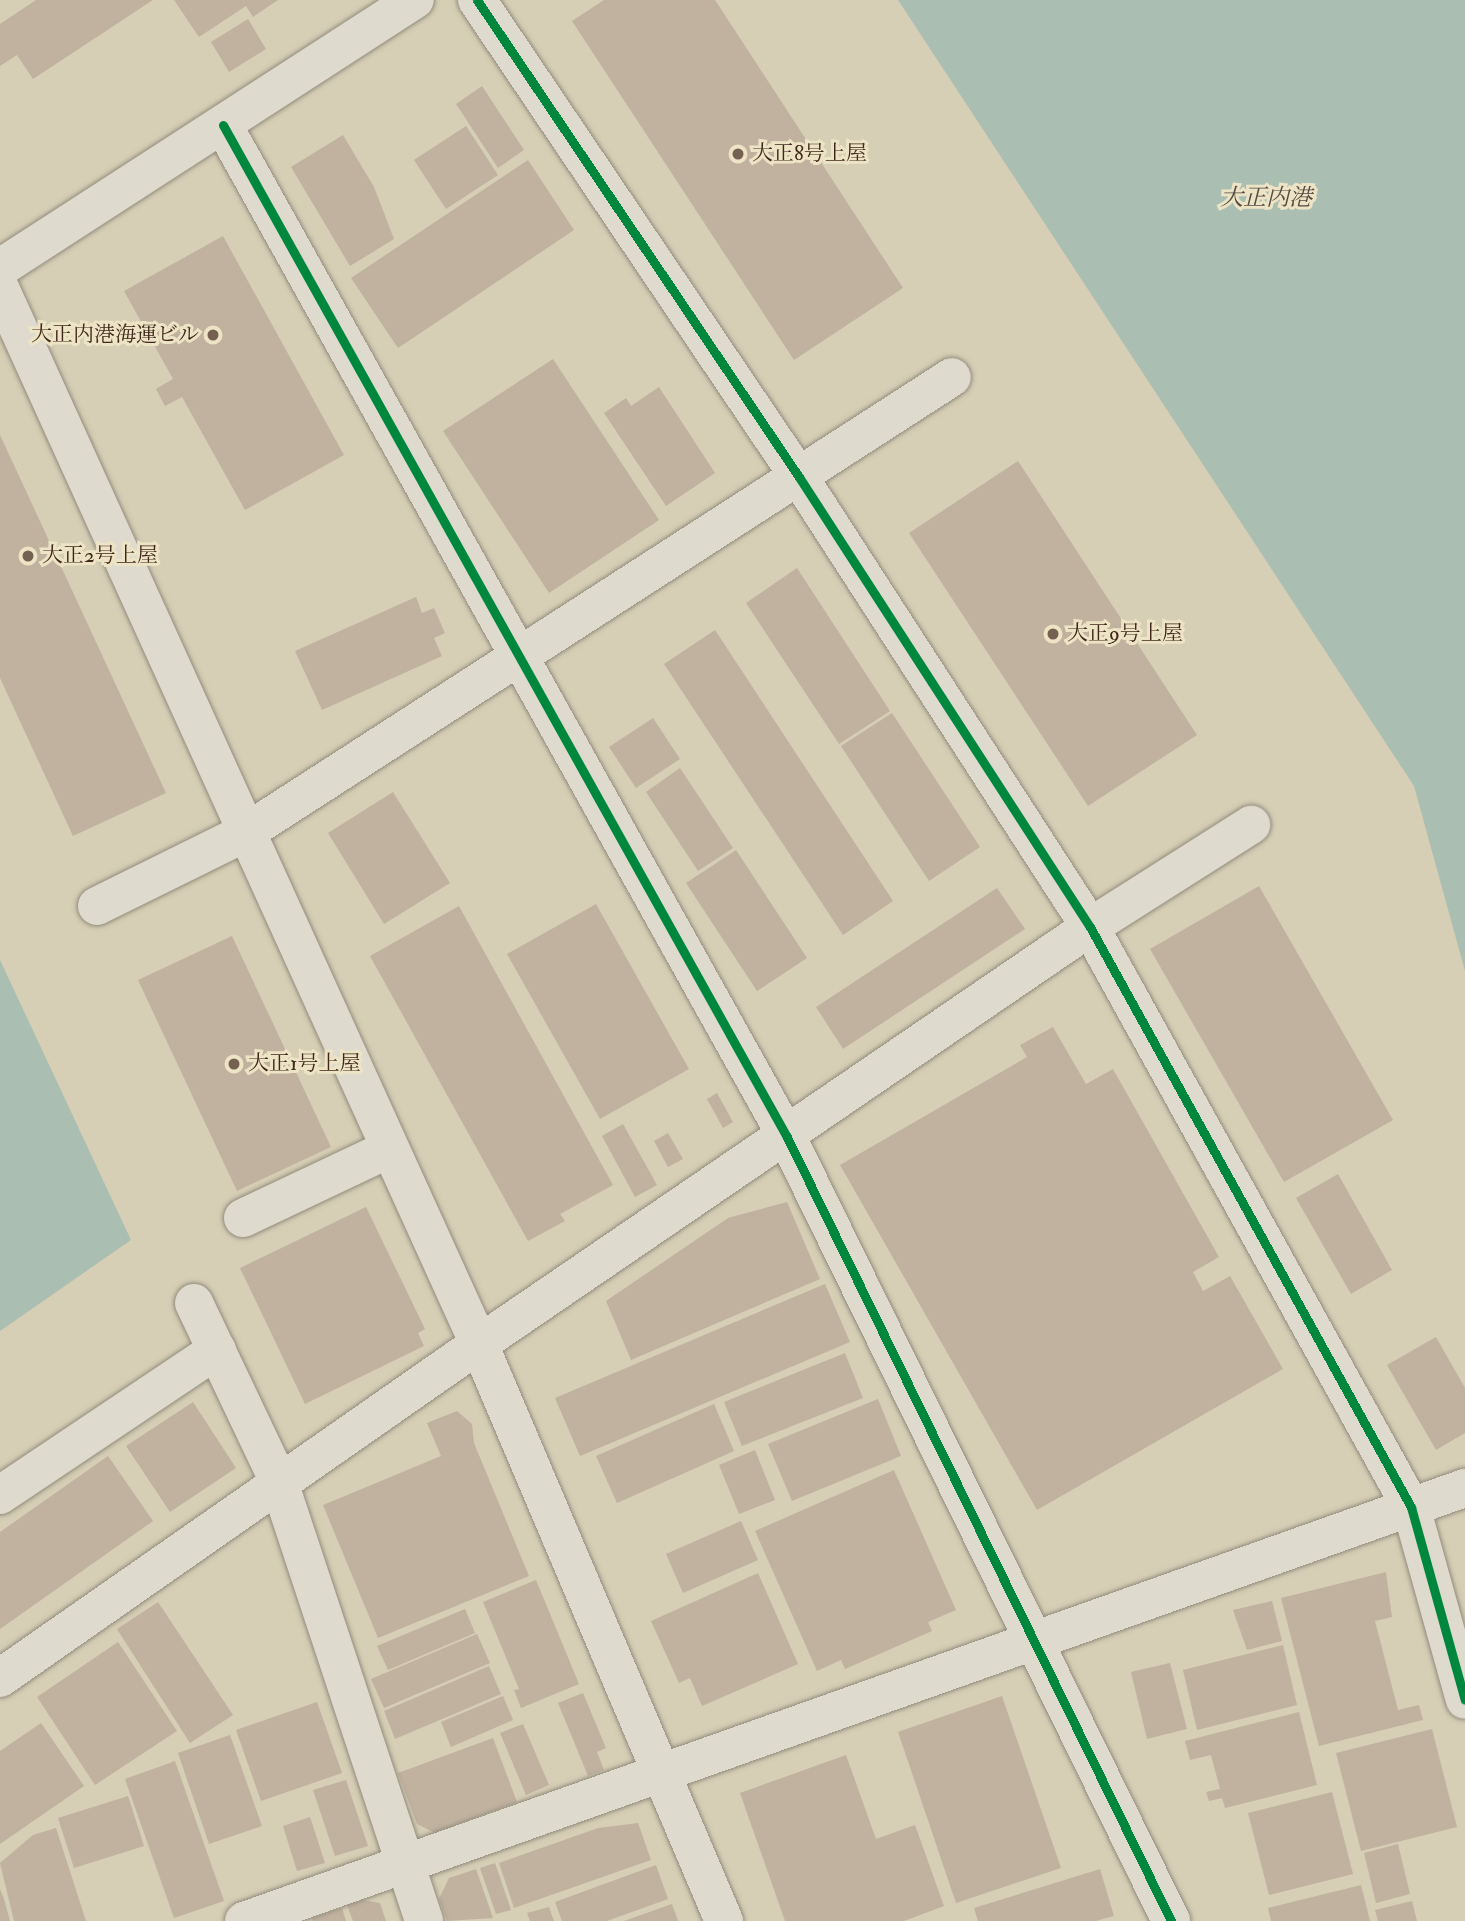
<!DOCTYPE html>
<html>
<head>
<meta charset="utf-8">
<style>
  body { margin:0 }
  #map { position:relative; width:1465px; height:1921px; overflow:hidden; background:#d6ceb5; font-family:"IM FELL Double Pica","Noto Serif JP",serif }
  div>[style] { position:absolute }
  [style*='--x'] { left:calc(var(--x)*1px); top:calc(var(--y)*1px); width:calc(var(--w)*1px); rotate:calc(var(--a)*1deg) }
  .water>* { inset:0; background:#aabeb1 }
  .building>* { inset:0; background:#c0b29f }
  .roads { filter:drop-shadow(0 0 2px #938b7c) drop-shadow(0 0 2px #938b7c) }
  .minor>* { height:38px; margin:-19px; padding:0 19px; transform-origin:19px; border-radius:19px; background:#dedbce }
  .cycleway>* { height:9px; margin:-4.5px; padding:0 4.5px; transform-origin:4.5px; border-radius:4.5px; background:#00873e }
  .dots>* { width:19px; height:19px; translate:-50% -50%; box-sizing:border-box; border:4px solid #ede4c6; border-radius:50% }
  span { translate:-50% -50%; white-space:nowrap; text-align:center; line-height:1.15; -webkit-text-stroke:6px #ede4c6; paint-order:stroke }
  .poi-label { font-size:21px; color:#40271d }
  .left { translate:0 -50%; text-align:left }
  .right { translate:-100% -50%; text-align:right }
  .water-label { font-size:23px; color:#564b42; font-style:italic }
</style>
</head>
<body>
<div id="map">
  <div class="water">
    <div style="clip-path:polygon(898px 0,1465px 0,1465px 971px,1414px 786px)"></div>
    <div style="clip-path:polygon(0 960px,131px 1240px,0 1331px)"></div>
  </div>
  <div class="building">
    <div style="clip-path:polygon(36px 0,153px 0,33px 79px,17px 55px,0 66px,0 24px)"></div>
    <div style="clip-path:polygon(174px 0,278px 0,253px 17px,246px 6px,199px 37px)"></div>
    <div style="clip-path:polygon(604px 0,715px 0,903px 288px,794px 360px,572px 21px)"></div>
    <div style="clip-path:polygon(248px 19px,266px 49px,229px 72px,211px 42px)"></div>
    <div style="clip-path:polygon(482px 86px,524px 150px,498px 168px,456px 104px)"></div>
    <div style="clip-path:polygon(466px 126px,498px 175px,446px 209px,414px 160px)"></div>
    <div style="clip-path:polygon(343px 135px,374px 187px,394px 239px,350px 266px,291px 167px)"></div>
    <div style="clip-path:polygon(528px 160px,574px 230px,398px 348px,351px 278px)"></div>
    <div style="clip-path:polygon(223px 236px,344px 455px,245px 510px,182px 397px,165px 406px,156px 389px,173px 379px,124px 291px)"></div>
    <div style="clip-path:polygon(553px 359px,659px 520px,549px 593px,443px 431px)"></div>
    <div style="clip-path:polygon(659px 387px,715px 473px,666px 506px,604px 413px,626px 398px,631px 406px)"></div>
    <div style="clip-path:polygon(0 435px,166px 793px,73px 836px,0 678px)"></div>
    <div style="clip-path:polygon(1018px 461px,1197px 735px,1088px 806px,909px 533px)"></div>
    <div style="clip-path:polygon(797px 568px,890px 711px,839px 744px,746px 603px)"></div>
    <div style="clip-path:polygon(416px 597px,422px 613px,434px 608px,445px 633px,434px 638px,442px 656px,322px 710px,295px 651px)"></div>
    <div style="clip-path:polygon(715px 630px,893px 901px,843px 935px,664px 664px)"></div>
    <div style="clip-path:polygon(892px 713px,980px 847px,929px 881px,841px 746px)"></div>
    <div style="clip-path:polygon(653px 718px,680px 759px,636px 788px,609px 747px)"></div>
    <div style="clip-path:polygon(680px 768px,733px 848px,698px 871px,646px 792px)"></div>
    <div style="clip-path:polygon(393px 792px,450px 883px,384px 924px,328px 833px)"></div>
    <div style="clip-path:polygon(736px 850px,807px 958px,757px 991px,686px 883px)"></div>
    <div style="clip-path:polygon(1259px 886px,1393px 1120px,1284px 1182px,1150px 949px)"></div>
    <div style="clip-path:polygon(997px 888px,1025px 929px,843px 1049px,816px 1007px)"></div>
    <div style="clip-path:polygon(596px 904px,689px 1069px,600px 1119px,507px 954px)"></div>
    <div style="clip-path:polygon(459px 906px,613px 1185px,560px 1214px,565px 1221px,528px 1241px,370px 956px)"></div>
    <div style="clip-path:polygon(232px 936px,331px 1147px,237px 1191px,138px 980px)"></div>
    <div style="clip-path:polygon(1053px 1027px,1086px 1084px,1113px 1069px,1219px 1257px,1193px 1272px,1203px 1291px,1230px 1276px,1283px 1369px,1037px 1510px,840px 1165px,1027px 1057px,1020px 1045px)"></div>
    <div style="clip-path:polygon(717px 1093px,733px 1122px,723px 1128px,707px 1099px)"></div>
    <div style="clip-path:polygon(623px 1124px,657px 1185px,635px 1197px,602px 1136px)"></div>
    <div style="clip-path:polygon(668px 1133px,683px 1159px,668px 1167px,654px 1141px)"></div>
    <div style="clip-path:polygon(1338px 1174px,1392px 1270px,1351px 1294px,1296px 1198px)"></div>
    <div style="clip-path:polygon(787px 1202px,820px 1279px,631px 1360px,606px 1301px,728px 1218px)"></div>
    <div style="clip-path:polygon(366px 1207px,425px 1329px,418px 1333px,424px 1346px,305px 1404px,240px 1268px)"></div>
    <div style="clip-path:polygon(825px 1284px,850px 1342px,580px 1456px,555px 1398px)"></div>
    <div style="clip-path:polygon(1436px 1337px,1465px 1388px,1465px 1433px,1436px 1450px,1387px 1365px)"></div>
    <div style="clip-path:polygon(845px 1353px,863px 1398px,742px 1446px,724px 1402px)"></div>
    <div style="clip-path:polygon(878px 1399px,901px 1456px,792px 1501px,768px 1444px)"></div>
    <div style="clip-path:polygon(193px 1402px,236px 1468px,170px 1512px,126px 1446px)"></div>
    <div style="clip-path:polygon(714px 1404px,734px 1451px,617px 1503px,596px 1456px)"></div>
    <div style="clip-path:polygon(457px 1411px,472px 1424px,474px 1443px,529px 1576px,378px 1638px,323px 1505px,441px 1456px,427px 1423px)"></div>
    <div style="clip-path:polygon(755px 1450px,775px 1500px,739px 1514px,719px 1465px)"></div>
    <div style="clip-path:polygon(108px 1456px,153px 1521px,0 1629px,0 1532px)"></div>
    <div style="clip-path:polygon(894px 1470px,956px 1610px,928px 1622px,932px 1631px,845px 1669px,841px 1660px,817px 1671px,755px 1531px)"></div>
    <div style="clip-path:polygon(741px 1521px,758px 1560px,683px 1593px,666px 1554px)"></div>
    <div style="clip-path:polygon(1386px 1572px,1392px 1617px,1375px 1621px,1398px 1710px,1419px 1705px,1423px 1720px,1319px 1746px,1281px 1598px)"></div>
    <div style="clip-path:polygon(758px 1573px,798px 1664px,702px 1706px,690px 1678px,679px 1683px,651px 1621px)"></div>
    <div style="clip-path:polygon(536px 1580px,579px 1684px,521px 1708px,514px 1690px,519px 1689px,483px 1602px)"></div>
    <div style="clip-path:polygon(1272px 1601px,1282px 1641px,1247px 1650px,1233px 1610px)"></div>
    <div style="clip-path:polygon(158px 1602px,233px 1715px,190px 1743px,117px 1629px)"></div>
    <div style="clip-path:polygon(465px 1609px,475px 1633px,388px 1670px,377px 1646px)"></div>
    <div style="clip-path:polygon(477px 1634px,490px 1663px,384px 1708px,371px 1679px)"></div>
    <div style="clip-path:polygon(118px 1642px,177px 1731px,95px 1785px,37px 1697px)"></div>
    <div style="clip-path:polygon(1283px 1645px,1297px 1705px,1197px 1730px,1183px 1670px)"></div>
    <div style="clip-path:polygon(1170px 1663px,1187px 1729px,1147px 1739px,1131px 1672px)"></div>
    <div style="clip-path:polygon(489px 1666px,501px 1694px,395px 1739px,384px 1711px)"></div>
    <div style="clip-path:polygon(583px 1693px,606px 1748px,597px 1752px,604px 1770px,588px 1776px,558px 1703px)"></div>
    <div style="clip-path:polygon(503px 1696px,513px 1720px,451px 1747px,441px 1722px)"></div>
    <div style="clip-path:polygon(1002px 1696px,1061px 1868px,956px 1903px,898px 1732px)"></div>
    <div style="clip-path:polygon(317px 1702px,342px 1773px,261px 1801px,236px 1730px)"></div>
    <div style="clip-path:polygon(1299px 1712px,1317px 1785px,1225px 1808px,1222px 1798px,1209px 1801px,1206px 1792px,1220px 1789px,1211px 1755px,1190px 1760px,1185px 1741px)"></div>
    <div style="clip-path:polygon(41px 1723px,84px 1786px,0 1844px,0 1751px)"></div>
    <div style="clip-path:polygon(523px 1724px,549px 1785px,526px 1795px,500px 1733px)"></div>
    <div style="clip-path:polygon(1432px 1729px,1457px 1827px,1361px 1851px,1336px 1753px)"></div>
    <div style="clip-path:polygon(230px 1735px,262px 1826px,209px 1844px,178px 1753px)"></div>
    <div style="clip-path:polygon(493px 1738px,517px 1802px,435px 1833px,417px 1824px,398px 1773px)"></div>
    <div style="clip-path:polygon(846px 1755px,876px 1839px,915px 1825px,944px 1906px,904px 1921px,785px 1921px,740px 1793px)"></div>
    <div style="clip-path:polygon(175px 1761px,224px 1901px,174px 1918px,125px 1779px)"></div>
    <div style="clip-path:polygon(346px 1780px,368px 1846px,335px 1856px,313px 1790px)"></div>
    <div style="clip-path:polygon(1332px 1792px,1353px 1874px,1269px 1895px,1248px 1813px)"></div>
    <div style="clip-path:polygon(128px 1796px,144px 1846px,74px 1868px,58px 1818px)"></div>
    <div style="clip-path:polygon(310px 1817px,325px 1863px,297px 1871px,283px 1826px)"></div>
    <div style="clip-path:polygon(638px 1823px,651px 1860px,514px 1908px,499px 1863px,598px 1828px)"></div>
    <div style="clip-path:polygon(56px 1828px,86px 1921px,14px 1921px,0 1863px,33px 1835px)"></div>
    <div style="clip-path:polygon(1398px 1844px,1410px 1894px,1376px 1903px,1364px 1853px)"></div>
    <div style="clip-path:polygon(495px 1863px,511px 1910px,496px 1914px,480px 1868px)"></div>
    <div style="clip-path:polygon(656px 1865px,668px 1899px,607px 1921px,562px 1921px,555px 1902px)"></div>
    <div style="clip-path:polygon(476px 1869px,493px 1918px,447px 1921px,439px 1899px,449px 1878px)"></div>
    <div style="clip-path:polygon(1100px 1869px,1114px 1916px,1096px 1921px,978px 1921px,974px 1908px)"></div>
    <div style="clip-path:polygon(1361px 1885px,1370px 1921px,1271px 1921px,1268px 1908px)"></div>
    <div style="clip-path:polygon(0 1889px,4px 1899px,10px 1921px,0 1921px)"></div>
    <div style="clip-path:polygon(363px 1900px,380px 1903px,386px 1921px,353px 1921px,347px 1905px)"></div>
    <div style="clip-path:polygon(1412px 1901px,1417px 1921px,1378px 1921px,1375px 1910px)"></div>
    <div style="clip-path:polygon(672px 1904px,678px 1921px,624px 1921px)"></div>
    <div style="clip-path:polygon(549px 1907px,554px 1921px,530px 1921px,527px 1913px)"></div>
    <div style="clip-path:polygon(342px 1908px,346px 1921px,313px 1921px,312px 1918px)"></div>
  </div>
  <div class="roads">
    <div class="minor">
      <div style="--x:477;--y:0;--w:576;--a:55.98"></div>
      <div style="--x:799;--y:477;--w:536;--a:57.11"></div>
      <div style="--x:1090;--y:927;--w:663;--a:61.04"></div>
      <div style="--x:1411;--y:1507;--w:200;--a:74.4"></div>
      <div style="--x:223;--y:125;--w:1159;--a:60.87"></div>
      <div style="--x:787;--y:1137;--w:873;--a:63.9"></div>
      <div style="--x:0;--y:268;--w:494;--a:-32.9"></div>
      <div style="--x:0;--y:288;--w:1160;--a:65.6"></div>
      <div style="--x:479;--y:1344;--w:627;--a:66.99"></div>
      <div style="--x:97;--y:906;--w:165;--a:-26.3"></div>
      <div style="--x:245;--y:833;--w:841;--a:-32.82"></div>
      <div style="--x:243;--y:1218;--w:161;--a:-25.3"></div>
      <div style="--x:194;--y:1303;--w:198;--a:64.6"></div>
      <div style="--x:279;--y:1482;--w:462;--a:71.7"></div>
      <div style="--x:0;--y:1495;--w:261;--a:-33.8"></div>
      <div style="--x:0;--y:1678;--w:584;--a:-34.89"></div>
      <div style="--x:479;--y:1344;--w:740;--a:-34.31"></div>
      <div style="--x:1090;--y:927;--w:191;--a:-32.4"></div>
      <div style="--x:244;--y:1921;--w:1296;--a:-19.53"></div>
    </div>
  </div>
  <div class="cycleway">
    <div style="--x:477;--y:0;--w:576;--a:55.98"></div>
    <div style="--x:799;--y:477;--w:536;--a:57.11"></div>
    <div style="--x:1090;--y:927;--w:663;--a:61.04"></div>
    <div style="--x:1411;--y:1507;--w:200;--a:74.4"></div>
    <div style="--x:223;--y:125;--w:1159;--a:60.87"></div>
    <div style="--x:787;--y:1137;--w:873;--a:63.9"></div>
  </div>
  <div class="dots">
    <div style="left:738px;top:154px;background:#746152"></div>
    <div style="left:213px;top:335px;background:#746152"></div>
    <div style="left:28px;top:556px;background:#746152"></div>
    <div style="left:1053px;top:634px;background:#746152"></div>
    <div style="left:234px;top:1064px;background:#746152"></div>
  </div>
  <div class="poi-label">
    <span class="left" style="left:752px;top:154px">大正8号上屋</span>
    <span class="right" style="left:199px;top:335px">大正内港海運ビル</span>
    <span class="left" style="left:42px;top:556px">大正2号上屋</span>
    <span class="left" style="left:1067px;top:634px">大正9号上屋</span>
    <span class="left" style="left:248px;top:1064px">大正1号上屋</span>
  </div>
  <div class="water-label">
    <span style="left:1266px;top:198px">大正内港</span>
  </div>
</div>
</body>
</html>
